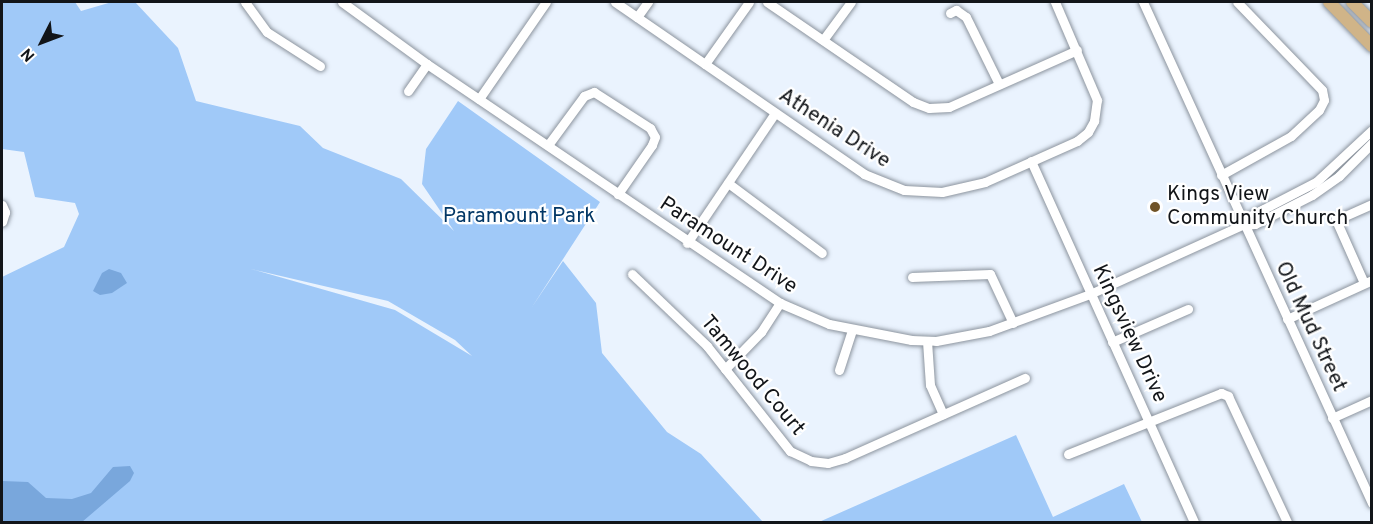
<!DOCTYPE html>
<html>
<head>
<meta charset="utf-8">
<style>
  body { margin:0 }
  #map { position:relative; width:1373px; height:524px; overflow:hidden; background:#eaf3fe; font-family:Overpass,sans-serif }
  div>[style] { position:absolute }
  [style*='--x'] { left:calc(var(--x)*1px); top:calc(var(--y)*1px); width:calc(var(--w)*1px); rotate:calc(var(--a)*1deg) }
  .green>* { inset:0; background:#a0c9f8 }
  .water>* { inset:0; background:#79a7dc }
  .roads { filter:drop-shadow(0 0 2px #8c949e) drop-shadow(0 0 2px #8c949e) }
  .minor>* { height:9px; margin:-4.5px; padding:0 4.5px; transform-origin:4.5px; border-radius:4.5px; background:#fff }
  .major>* { height:12px; margin:-6px; padding:0 6px; transform-origin:6px; border-radius:6px; background:#d0b488 }
  .dots>* { width:16px; height:16px; translate:-50% -50%; box-sizing:border-box; border:3px solid #fff; border-radius:50% }
  span { translate:-50% -50%; white-space:nowrap; text-align:center; line-height:1.15; -webkit-text-stroke:4.5px #fff; paint-order:stroke }
  .street-label { font-size:21px; color:#121519 }
  .poi-label { font-size:21px; color:#121519 }
  .left { translate:0 -50%; text-align:left }
  .park-label { font-size:21px; color:#023766 }
  .frame { position:absolute; inset:0; border:3px solid #121519; pointer-events:none }
  .north { position:absolute; left:12px; top:12px; width:60px; height:60px; -webkit-text-stroke:4px #fff; paint-order:stroke; rotate:228deg; font-size:16px; font-weight:700; line-height:24px; text-align:center; color:#121519 }
  .north::after { content:''; display:block; margin:auto; width:21px; height:27px; background:#121519; clip-path:polygon(50% 0,100% 100%,50% 72%,0 100%) }
</style>
</head>
<body>
<div id="map">
  <div class="green">
    <div style="clip-path:polygon(evenodd,2px 2px,75px 2px,81px 11px,112px 2px,135px 2px,178px 48px,196px 101px,300px 126px,323px 148px,401px 179px,454px 231px,422px 184px,426px 149px,458px 101px,600px 202px,532px 307px,563px 261px,596px 303px,602px 353px,667px 432px,701px 454px,763px 522px,2px 522px,2px 277px,64px 247px,79px 214px,75px 203px,35px 197px,24px 152px,2px 149px,2px 2px,251px 269px,388px 301px,455px 340px,472px 356px,395px 310px,251px 269px)"></div>
    <div style="clip-path:polygon(1016px 435px,1053px 517px,1124px 484px,1142px 522px,819px 522px)"></div>
  </div>
  <div class="water">
    <div style="clip-path:polygon(109px 269px,121px 273px,127px 283px,112px 293px,100px 295px,93px 291px,102px 273px)"></div>
    <div style="clip-path:polygon(130px 466px,134px 473px,130px 481px,82px 522px,2px 522px,2px 481px,28px 482px,46px 498px,72px 499px,91px 493px,113px 467px)"></div>
  </div>
  <div class="roads">
    <div class="minor">
      <div style="--x:245;--y:2;--w:37;--a:54"></div>
      <div style="--x:267;--y:32;--w:63;--a:32.7"></div>
      <div style="--x:342;--y:2;--w:105;--a:36.1"></div>
      <div style="--x:427;--y:64;--w:426;--a:34.1"></div>
      <div style="--x:780;--y:303;--w:53;--a:23.2"></div>
      <div style="--x:829;--y:324;--w:84;--a:11"></div>
      <div style="--x:911;--y:340;--w:25;--a:2"></div>
      <div style="--x:936;--y:341;--w:54;--a:-10.7"></div>
      <div style="--x:989;--y:331;--w:108;--a:-20.1"></div>
      <div style="--x:1090;--y:294;--w:167;--a:-24.4"></div>
      <div style="--x:1242;--y:225;--w:12;--a:-48"></div>
      <div style="--x:1250;--y:216;--w:74;--a:-27.3"></div>
      <div style="--x:1316;--y:182;--w:76;--a:-42.9"></div>
      <div style="--x:615;--y:2;--w:303;--a:34.6"></div>
      <div style="--x:864;--y:174;--w:43;--a:21.8"></div>
      <div style="--x:904;--y:190;--w:38;--a:3"></div>
      <div style="--x:942;--y:192;--w:44;--a:-13.1"></div>
      <div style="--x:985;--y:182;--w:101;--a:-24"></div>
      <div style="--x:1077;--y:141;--w:14;--a:-39"></div>
      <div style="--x:1088;--y:132;--w:13;--a:-61"></div>
      <div style="--x:1094;--y:121;--w:21;--a:-82"></div>
      <div style="--x:1097;--y:100;--w:107;--a:-113.2"></div>
      <div style="--x:767;--y:2;--w:177;--a:34.4"></div>
      <div style="--x:913;--y:102;--w:17;--a:21"></div>
      <div style="--x:929;--y:108;--w:20;--a:-3"></div>
      <div style="--x:949;--y:107;--w:140;--a:-24"></div>
      <div style="--x:1143;--y:2;--w:551;--a:65.44"></div>
      <div style="--x:950;--y:13;--w:7;--a:-27"></div>
      <div style="--x:956;--y:10;--w:12;--a:35"></div>
      <div style="--x:966;--y:17;--w:75;--a:63.8"></div>
      <div style="--x:637;--y:17;--w:19;--a:-54"></div>
      <div style="--x:823;--y:40;--w:47;--a:-53.6"></div>
      <div style="--x:705;--y:64;--w:76;--a:-54.6"></div>
      <div style="--x:408;--y:91;--w:33;--a:-55"></div>
      <div style="--x:479;--y:99;--w:118;--a:-55.4"></div>
      <div style="--x:548;--y:145;--w:61;--a:-53.7"></div>
      <div style="--x:584;--y:96;--w:11;--a:-22"></div>
      <div style="--x:594;--y:92;--w:67;--a:32.7"></div>
      <div style="--x:650;--y:128;--w:10;--a:61"></div>
      <div style="--x:655;--y:137;--w:9;--a:111"></div>
      <div style="--x:652;--y:145;--w:60;--a:124.8"></div>
      <div style="--x:1031;--y:161;--w:396;--a:65.7"></div>
      <div style="--x:1221;--y:175;--w:80;--a:-29.1"></div>
      <div style="--x:1291;--y:136;--w:38;--a:-43"></div>
      <div style="--x:1319;--y:110;--w:11;--a:-63"></div>
      <div style="--x:1324;--y:100;--w:10;--a:-101"></div>
      <div style="--x:1322;--y:90;--w:122;--a:-134"></div>
      <div style="--x:728;--y:183;--w:117;--a:36.7"></div>
      <div style="--x:2;--y:205;--w:8;--a:67"></div>
      <div style="--x:5;--y:212;--w:10;--a:107"></div>
      <div style="--x:1242;--y:225;--w:13;--a:-4"></div>
      <div style="--x:1255;--y:224;--w:64;--a:-27"></div>
      <div style="--x:1312;--y:195;--w:33;--a:-35"></div>
      <div style="--x:1339;--y:176;--w:47;--a:-45"></div>
      <div style="--x:687;--y:243;--w:157;--a:-55.9"></div>
      <div style="--x:632;--y:274;--w:104;--a:43.8"></div>
      <div style="--x:707;--y:346;--w:134;--a:51.7"></div>
      <div style="--x:790;--y:451;--w:23;--a:25"></div>
      <div style="--x:811;--y:461;--w:17;--a:7"></div>
      <div style="--x:828;--y:463;--w:18;--a:-16"></div>
      <div style="--x:845;--y:458;--w:197;--a:-24"></div>
      <div style="--x:912;--y:277;--w:78;--a:-2.2"></div>
      <div style="--x:990;--y:274;--w:54;--a:64.9"></div>
      <div style="--x:1364;--y:283;--w:69;--a:-114"></div>
      <div style="--x:1336;--y:220;--w:39;--a:-24"></div>
      <div style="--x:1287;--y:319;--w:94;--a:-24.6"></div>
      <div style="--x:927;--y:341;--w:44;--a:86.1"></div>
      <div style="--x:930;--y:385;--w:32;--a:66"></div>
      <div style="--x:1112;--y:342;--w:83;--a:-23.5"></div>
      <div style="--x:725;--y:369;--w:52;--a:-45.8"></div>
      <div style="--x:761;--y:332;--w:35;--a:-57"></div>
      <div style="--x:839;--y:370;--w:42;--a:-72"></div>
      <div style="--x:1332;--y:418;--w:44;--a:-24.2"></div>
      <div style="--x:1068;--y:454;--w:165;--a:-21.7"></div>
      <div style="--x:1221;--y:393;--w:8;--a:23"></div>
      <div style="--x:1228;--y:396;--w:139;--a:64.9"></div>
    </div>
    <div class="major">
      <div style="--x:1329;--y:2;--w:62;--a:45.7"></div>
      <div style="--x:1352;--y:2;--w:28;--a:45"></div>
    </div>
  </div>
  <div class="dots">
    <div style="left:1155px;top:207px;background:#705327"></div>
  </div>
  <div class="street-label">
    <span style="left:834px;top:129px;rotate:33deg">Athenia Drive</span>
    <span style="left:728px;top:246px;rotate:33deg">Paramount Drive</span>
    <span style="left:1310px;top:327px;rotate:65deg">Old Mud Street</span>
    <span style="left:1129px;top:334px;rotate:65deg">Kingsview Drive</span>
    <span style="left:752px;top:376px;rotate:50deg">Tamwood Court</span>
  </div>
  <div class="poi-label">
    <span class="left" style="left:1167px;top:207px">Kings View<br>Community Church</span>
  </div>
  <div class="park-label">
    <span style="left:519px;top:217px">Paramount Park</span>
  </div>
  <div class="frame"></div>
  <div class="north">N</div>
</div>
</body>
</html>
